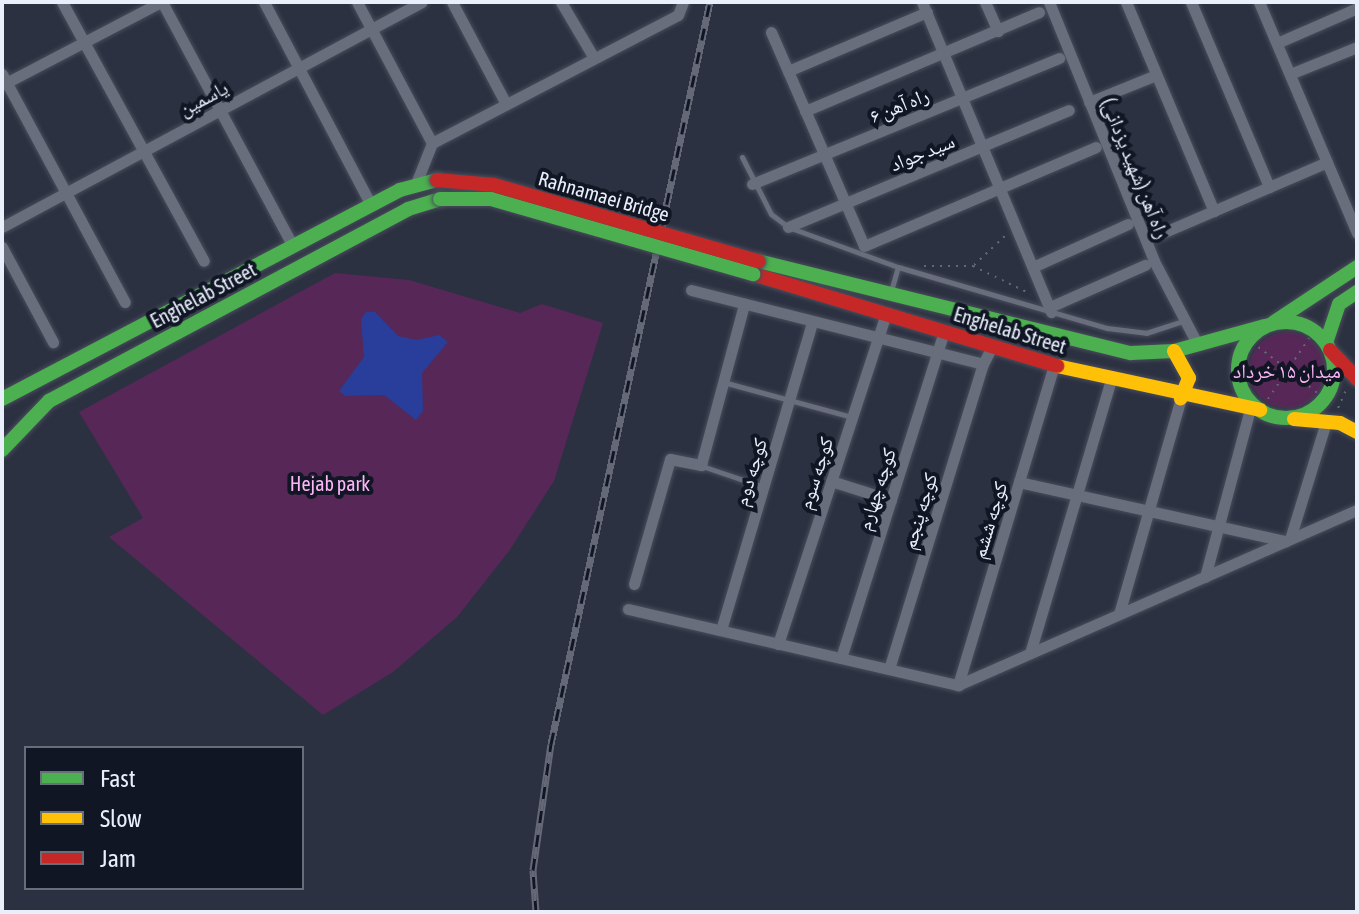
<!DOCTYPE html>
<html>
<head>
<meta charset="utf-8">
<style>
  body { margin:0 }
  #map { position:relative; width:1359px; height:914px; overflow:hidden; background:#2c3142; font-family:"Asap Condensed","Noto Naskh Arabic",sans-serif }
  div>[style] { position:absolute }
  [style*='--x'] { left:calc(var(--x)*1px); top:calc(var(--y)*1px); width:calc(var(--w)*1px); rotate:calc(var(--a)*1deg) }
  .green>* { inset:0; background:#562757 }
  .round { border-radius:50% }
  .water>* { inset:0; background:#293d9a }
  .path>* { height:2px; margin-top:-1px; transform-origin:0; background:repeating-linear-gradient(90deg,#636774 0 2px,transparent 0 8px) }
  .roads { filter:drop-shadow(0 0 2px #484d5a) drop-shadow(0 0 2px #484d5a) }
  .lane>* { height:5px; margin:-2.5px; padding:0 2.5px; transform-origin:2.5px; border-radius:2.5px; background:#696e7c }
  .street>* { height:11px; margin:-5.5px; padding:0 5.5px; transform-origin:5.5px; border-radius:5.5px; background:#696e7c }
  .fast>* { height:14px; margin:-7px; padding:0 7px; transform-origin:7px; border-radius:7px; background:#4caf50 }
  .fast>.ring { margin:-7px; padding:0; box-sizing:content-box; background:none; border:14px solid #4caf50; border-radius:50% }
  .slow>* { height:14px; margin:-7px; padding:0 7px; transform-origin:7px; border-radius:7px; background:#ffc107 }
  .jam>* { height:14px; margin:-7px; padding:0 7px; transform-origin:7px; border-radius:7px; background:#c62828 }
  .rail>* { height:7px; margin-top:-3.5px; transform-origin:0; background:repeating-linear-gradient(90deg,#111624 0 12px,#656977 0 24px); box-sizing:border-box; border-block:2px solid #656977 }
  .bridges { filter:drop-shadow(0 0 2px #484d5a) drop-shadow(0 0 2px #484d5a) }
  .fast-bridge>* { height:14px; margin:-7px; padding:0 7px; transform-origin:7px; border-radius:7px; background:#4caf50 }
  .jam-bridge>* { height:14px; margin:-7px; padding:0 7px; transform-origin:7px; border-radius:7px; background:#c62828 }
  span { translate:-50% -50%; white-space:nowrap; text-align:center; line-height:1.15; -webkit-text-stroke:8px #111624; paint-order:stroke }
  .street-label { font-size:20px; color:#eaeffc }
  .park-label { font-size:20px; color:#fcb6f7 }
  .frame { position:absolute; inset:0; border:4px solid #eaeffc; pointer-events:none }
  .legend { position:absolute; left:24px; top:746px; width:280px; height:144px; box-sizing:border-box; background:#111624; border:2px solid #686d7a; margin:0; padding:10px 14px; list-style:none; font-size:24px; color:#eaeffc }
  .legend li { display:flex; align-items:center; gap:16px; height:40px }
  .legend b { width:40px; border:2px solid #686d7a }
</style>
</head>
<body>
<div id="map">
  <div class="green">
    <div style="clip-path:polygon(335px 273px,409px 280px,520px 313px,542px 304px,603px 323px,554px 481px,509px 551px,457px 617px,393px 672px,323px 715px,109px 537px,143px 518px,79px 412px)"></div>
    <div class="round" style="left:1249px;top:332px;width:76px;height:76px"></div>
  </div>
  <div class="water">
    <div style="clip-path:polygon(366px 312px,375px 312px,398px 336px,417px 340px,439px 335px,448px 342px,422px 373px,423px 411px,416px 420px,384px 395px,345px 396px,339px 391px,364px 357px,361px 319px)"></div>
  </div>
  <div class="path">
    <div style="--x:974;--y:265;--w:45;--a:-43.2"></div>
    <div style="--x:924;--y:266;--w:49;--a:0"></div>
    <div style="--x:973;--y:266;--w:64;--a:25.8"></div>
    <div style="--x:1252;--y:342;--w:91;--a:37.9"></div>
    <div style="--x:1268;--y:399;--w:82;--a:-55.9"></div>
    <div style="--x:1338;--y:408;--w:22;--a:-66"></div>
  </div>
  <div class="roads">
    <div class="lane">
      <div style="--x:742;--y:157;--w:64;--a:63"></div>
      <div style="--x:771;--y:214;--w:21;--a:37"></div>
      <div style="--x:788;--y:227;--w:117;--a:20"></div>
      <div style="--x:891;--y:291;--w:25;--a:-74"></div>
      <div style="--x:898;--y:267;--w:218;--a:16.3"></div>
      <div style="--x:1107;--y:328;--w:39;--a:7"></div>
      <div style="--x:1146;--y:333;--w:40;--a:-18"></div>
      <div style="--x:723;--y:382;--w:134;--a:15.2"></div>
      <div style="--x:702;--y:466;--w:65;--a:18.7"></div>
    </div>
    <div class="street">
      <div style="--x:62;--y:2;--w:295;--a:61.3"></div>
      <div style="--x:162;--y:2;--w:277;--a:61.8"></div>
      <div style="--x:264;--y:2;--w:229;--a:62.2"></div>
      <div style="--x:357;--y:2;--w:160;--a:62"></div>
      <div style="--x:452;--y:2;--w:115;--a:62.1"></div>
      <div style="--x:561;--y:2;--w:65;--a:59.5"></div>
      <div style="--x:922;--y:2;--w:336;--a:67.4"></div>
      <div style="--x:985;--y:2;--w:32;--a:66"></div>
      <div style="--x:1049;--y:2;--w:279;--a:67.9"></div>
      <div style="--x:1154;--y:261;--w:95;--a:62.4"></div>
      <div style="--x:1126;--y:2;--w:227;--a:67.2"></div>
      <div style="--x:1191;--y:2;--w:201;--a:67.1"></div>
      <div style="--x:1259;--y:2;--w:251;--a:67"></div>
      <div style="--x:771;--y:32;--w:233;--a:66.5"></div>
      <div style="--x:864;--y:246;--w:252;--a:-23.1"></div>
      <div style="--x:1277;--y:43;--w:87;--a:-23.6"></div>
      <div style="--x:788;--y:71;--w:151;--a:-23"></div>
      <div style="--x:2;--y:74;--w:259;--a:61.7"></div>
      <div style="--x:1290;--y:74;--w:72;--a:-21.9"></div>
      <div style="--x:2;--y:85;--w:179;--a:-27.6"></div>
      <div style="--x:1089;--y:102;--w:72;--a:-21.9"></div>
      <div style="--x:805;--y:111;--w:254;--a:-22.9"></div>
      <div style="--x:432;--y:143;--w:277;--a:-27.5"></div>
      <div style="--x:678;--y:15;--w:14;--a:-69"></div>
      <div style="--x:752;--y:184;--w:332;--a:-22.3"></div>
      <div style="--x:415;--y:186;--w:46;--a:-68.4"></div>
      <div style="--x:2;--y:227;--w:476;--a:-28.2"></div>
      <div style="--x:788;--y:227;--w:304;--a:-22.6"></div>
      <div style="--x:1146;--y:240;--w:197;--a:-23.3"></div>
      <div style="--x:2;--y:247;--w:108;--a:61.8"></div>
      <div style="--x:1035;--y:266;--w:102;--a:-24.3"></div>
      <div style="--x:691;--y:290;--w:301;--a:14.2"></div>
      <div style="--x:983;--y:364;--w:20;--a:-63"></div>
      <div style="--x:1052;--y:306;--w:102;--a:-23.8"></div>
      <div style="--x:831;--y:481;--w:63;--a:17.6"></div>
      <div style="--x:1019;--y:482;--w:273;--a:12.5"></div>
      <div style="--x:1290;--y:539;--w:122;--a:-72.9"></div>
      <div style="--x:1205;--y:577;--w:174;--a:-75"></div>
      <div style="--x:634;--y:584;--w:130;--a:-73.9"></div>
      <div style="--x:670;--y:459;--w:32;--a:11"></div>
      <div style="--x:701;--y:465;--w:167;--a:-75"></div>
      <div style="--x:628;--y:609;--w:339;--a:13"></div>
      <div style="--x:958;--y:685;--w:436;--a:-23.7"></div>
      <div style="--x:1119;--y:614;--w:225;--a:-74"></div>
      <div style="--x:721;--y:630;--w:320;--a:-73.5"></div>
      <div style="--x:778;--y:644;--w:347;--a:-71.9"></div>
      <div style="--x:1030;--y:653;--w:286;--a:-73.5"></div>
      <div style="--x:841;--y:658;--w:343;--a:-72.5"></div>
      <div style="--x:889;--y:669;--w:319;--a:-72.9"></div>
      <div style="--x:958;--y:685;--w:334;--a:-73.3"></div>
    </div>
    <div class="fast">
      <div style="--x:758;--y:261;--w:384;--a:13.9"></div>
      <div style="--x:1131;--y:353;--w:43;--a:-2.7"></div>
      <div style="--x:1174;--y:351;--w:94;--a:-15.4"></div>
      <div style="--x:1274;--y:322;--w:100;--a:-33.5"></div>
      <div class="ring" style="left:1238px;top:322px;width:82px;height:82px"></div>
      <div style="--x:1326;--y:343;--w:41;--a:-71.6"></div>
      <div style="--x:1339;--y:304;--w:22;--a:-34"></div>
      <div style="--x:2;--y:399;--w:450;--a:-27.7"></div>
      <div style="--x:400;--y:190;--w:38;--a:-15"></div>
      <div style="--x:2;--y:450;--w:68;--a:-46.2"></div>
      <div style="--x:49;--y:401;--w:407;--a:-28.1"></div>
      <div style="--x:408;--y:209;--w:34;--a:-17"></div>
    </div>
    <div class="slow">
      <div style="--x:1174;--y:351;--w:31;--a:61"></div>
      <div style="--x:1189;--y:378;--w:22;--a:112"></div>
      <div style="--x:1057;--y:366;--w:208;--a:12.2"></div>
      <div style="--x:1294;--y:419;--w:46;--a:5"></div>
      <div style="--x:1340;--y:423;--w:19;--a:28"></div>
    </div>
    <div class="jam">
      <div style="--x:753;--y:274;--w:318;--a:16.8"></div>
      <div style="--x:1330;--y:350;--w:40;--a:47"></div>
    </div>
  </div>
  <div class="rail">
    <div style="--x:536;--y:912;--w:42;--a:-94.1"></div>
    <div style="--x:533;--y:870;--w:127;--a:-81.9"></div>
    <div style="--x:551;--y:744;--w:759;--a:-77.91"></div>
  </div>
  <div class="bridges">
    <div class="fast-bridge">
      <div style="--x:440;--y:199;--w:51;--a:0"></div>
      <div style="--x:491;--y:199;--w:273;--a:16"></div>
    </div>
    <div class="jam-bridge">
      <div style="--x:437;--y:180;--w:57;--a:5"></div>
      <div style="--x:494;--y:185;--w:275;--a:16.1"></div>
    </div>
  </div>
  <div class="street-label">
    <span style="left:203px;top:98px;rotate:-28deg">یاسمین</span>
    <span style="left:899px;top:105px;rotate:-22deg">راه آهن ۶</span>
    <span style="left:922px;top:152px;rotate:-22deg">سید جواد</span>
    <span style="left:1136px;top:168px;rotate:68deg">راه آهن (شهید یزدانی)</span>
    <span style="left:604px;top:196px;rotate:16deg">Rahnamaei Bridge</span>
    <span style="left:203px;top:295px;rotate:-28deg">Enghelab Street</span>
    <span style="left:1010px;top:330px;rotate:17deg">Enghelab Street</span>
    <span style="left:750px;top:472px;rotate:-73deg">کوچه دوم</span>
    <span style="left:815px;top:473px;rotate:-72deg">کوچه سوم</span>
    <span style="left:876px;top:489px;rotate:-72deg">کوچه چهارم</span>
    <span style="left:919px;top:511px;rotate:-73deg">کوچه پنجم</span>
    <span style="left:989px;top:520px;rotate:-73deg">کوچه ششم</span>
  </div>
  <div class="park-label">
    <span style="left:1287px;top:370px">میدان ۱۵ خرداد</span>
    <span style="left:330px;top:483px">Hejab park</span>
  </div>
  <div class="frame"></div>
  <ul class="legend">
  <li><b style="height:10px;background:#4caf50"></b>Fast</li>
  <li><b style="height:10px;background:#ffc107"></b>Slow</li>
  <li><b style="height:10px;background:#c62828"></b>Jam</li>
  </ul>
</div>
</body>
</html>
